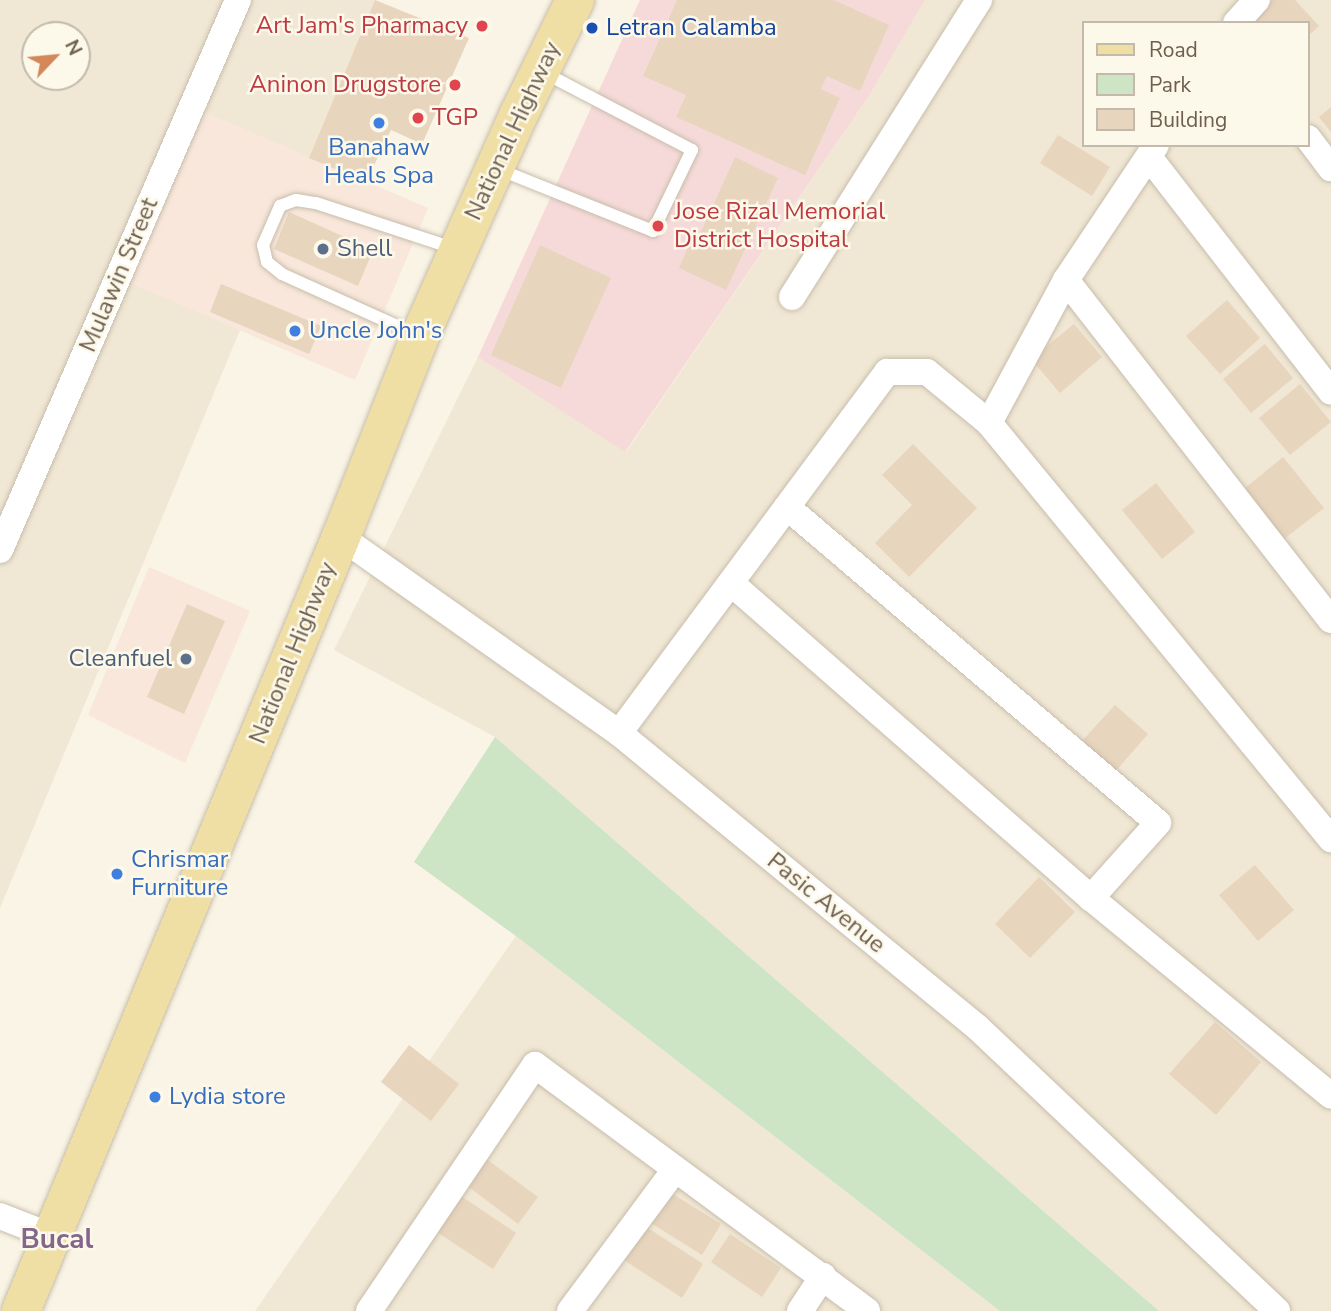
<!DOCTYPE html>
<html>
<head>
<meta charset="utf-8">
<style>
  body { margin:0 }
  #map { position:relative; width:1331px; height:1311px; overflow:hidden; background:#f9f4e5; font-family:"Nunito Sans",sans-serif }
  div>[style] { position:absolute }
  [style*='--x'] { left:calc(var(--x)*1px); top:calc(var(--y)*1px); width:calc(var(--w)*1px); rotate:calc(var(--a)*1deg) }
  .residential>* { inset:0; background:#f0e7d4 }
  .commercial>* { inset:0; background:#f8e7da }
  .medical>* { inset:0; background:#f6dad9 }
  .green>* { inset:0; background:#cde4c5 }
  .building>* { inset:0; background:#e8d5be }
  .roads { filter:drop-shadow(0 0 2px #c8bdac) drop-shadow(0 0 2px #c8bdac) }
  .service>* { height:12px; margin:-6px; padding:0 6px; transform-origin:6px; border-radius:6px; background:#fff }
  .minor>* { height:26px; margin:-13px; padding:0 13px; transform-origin:13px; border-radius:13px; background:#fff }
  .primary>* { height:38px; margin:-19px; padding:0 19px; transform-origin:19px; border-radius:19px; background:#f0dfa5 }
  .dots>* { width:19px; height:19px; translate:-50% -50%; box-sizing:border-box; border:4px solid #fcf8ea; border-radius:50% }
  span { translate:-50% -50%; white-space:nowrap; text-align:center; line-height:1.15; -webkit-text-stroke:5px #fcf8ea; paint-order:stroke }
  .health-label { font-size:24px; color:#be3a42 }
  .right { translate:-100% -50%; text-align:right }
  .left { translate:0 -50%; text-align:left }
  .transit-label { font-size:24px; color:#164399 }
  .street-label { font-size:24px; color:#6e5e4d }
  .shop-label { font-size:24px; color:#366cbe }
  .service-label { font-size:24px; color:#4e5e75 }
  .quarter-label { font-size:28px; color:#84668b; font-weight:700 }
  .legend { position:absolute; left:1082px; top:21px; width:228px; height:126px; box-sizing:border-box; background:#fcf8ea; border:2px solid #c3baab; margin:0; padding:9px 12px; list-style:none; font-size:21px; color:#6e5e4d }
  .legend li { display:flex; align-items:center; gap:14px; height:35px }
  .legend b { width:35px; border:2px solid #c3baab }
  .north { position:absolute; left:21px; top:21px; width:70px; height:70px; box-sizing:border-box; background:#fcf8ea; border:2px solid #c3baab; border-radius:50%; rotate:64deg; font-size:19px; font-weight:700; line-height:28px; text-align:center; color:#6e5e4d }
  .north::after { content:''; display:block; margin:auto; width:24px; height:32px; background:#d48759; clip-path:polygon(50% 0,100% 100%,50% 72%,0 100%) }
</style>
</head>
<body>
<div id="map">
  <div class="residential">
    <div style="clip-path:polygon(evenodd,0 0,375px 0,309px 158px,203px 112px,131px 282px,240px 330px,0 908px,0 0,35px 35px,77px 35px,77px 77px,35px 77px,35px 35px)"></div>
    <div style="clip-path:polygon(evenodd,925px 0,1331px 0,1331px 1311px,1159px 1311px,495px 737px,334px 650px,478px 357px,626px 452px,869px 96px,925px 0,1084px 23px,1308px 23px,1308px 145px,1084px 145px,1084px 23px)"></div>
    <div style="clip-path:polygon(516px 936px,1000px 1311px,255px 1311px)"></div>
  </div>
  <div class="commercial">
    <div style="clip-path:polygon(203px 111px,428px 208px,355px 380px,130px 283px)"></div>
    <div style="clip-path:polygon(149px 567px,250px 611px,185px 763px,88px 715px)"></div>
  </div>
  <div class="medical">
    <div style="clip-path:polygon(640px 0,925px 0,869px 96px,625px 452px,478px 357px)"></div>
  </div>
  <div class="green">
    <div style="clip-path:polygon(495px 737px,1159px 1311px,1000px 1311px,516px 936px,414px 862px)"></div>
  </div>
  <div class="building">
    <div style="clip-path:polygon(375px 0,469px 38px,422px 144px,391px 130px,366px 182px,309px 158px)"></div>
    <div style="clip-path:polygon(677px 0,834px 0,889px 25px,860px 91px,827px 76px,821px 89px,840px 98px,805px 175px,676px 117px,686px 95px,643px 76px)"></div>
    <div style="clip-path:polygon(1272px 0,1295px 0,1319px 26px,1308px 36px,1308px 23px,1247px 23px)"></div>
    <div style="clip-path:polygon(1331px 107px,1331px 132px,1319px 117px)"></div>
    <div style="clip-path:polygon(1058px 135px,1110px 167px,1092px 196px,1040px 163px)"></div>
    <div style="clip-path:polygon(735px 157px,778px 178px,726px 290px,679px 268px,694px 234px,699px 236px)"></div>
    <div style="clip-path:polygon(289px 212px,373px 250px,358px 286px,274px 249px)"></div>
    <div style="clip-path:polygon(540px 245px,611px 278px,561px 388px,491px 355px)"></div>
    <div style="clip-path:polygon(221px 284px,321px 326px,309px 354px,210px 312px)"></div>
    <div style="clip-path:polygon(1227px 300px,1260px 338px,1220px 374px,1186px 336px)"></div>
    <div style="clip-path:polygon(1074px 324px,1102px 357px,1060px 393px,1031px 359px)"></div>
    <div style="clip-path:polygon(1265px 344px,1293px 378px,1251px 413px,1223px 379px)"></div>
    <div style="clip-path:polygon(1300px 384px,1331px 422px,1290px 455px,1259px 418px)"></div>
    <div style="clip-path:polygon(913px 444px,977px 508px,909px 577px,875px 543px,912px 505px,882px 475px)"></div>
    <div style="clip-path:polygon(1283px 457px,1324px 508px,1284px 539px,1244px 489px)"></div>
    <div style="clip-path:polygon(1156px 483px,1195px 532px,1162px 559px,1122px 510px)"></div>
    <div style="clip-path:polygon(187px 604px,225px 621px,184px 714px,147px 697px)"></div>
    <div style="clip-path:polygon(1115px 705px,1148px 734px,1114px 773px,1080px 743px)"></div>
    <div style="clip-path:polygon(1255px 865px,1294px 910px,1258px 941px,1219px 895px)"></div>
    <div style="clip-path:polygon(1039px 877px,1075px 912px,1030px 958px,995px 924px)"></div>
    <div style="clip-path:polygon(1215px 1022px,1261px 1062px,1216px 1115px,1169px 1074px)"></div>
    <div style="clip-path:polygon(409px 1045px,459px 1084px,431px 1121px,381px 1082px)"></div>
    <div style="clip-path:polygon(485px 1158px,538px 1197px,518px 1224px,466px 1185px)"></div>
    <div style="clip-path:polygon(671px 1193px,721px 1224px,702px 1255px,651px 1223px)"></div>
    <div style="clip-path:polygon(458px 1194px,516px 1233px,493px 1269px,434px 1230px)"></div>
    <div style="clip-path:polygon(645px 1226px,703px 1264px,682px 1298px,624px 1260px)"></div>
    <div style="clip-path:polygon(730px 1234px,781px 1268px,762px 1297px,711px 1262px)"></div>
  </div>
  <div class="roads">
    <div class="service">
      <div style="--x:498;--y:169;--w:167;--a:21.8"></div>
      <div style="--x:653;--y:231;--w:90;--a:-64.3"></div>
      <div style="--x:692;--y:150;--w:166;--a:-152.4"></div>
      <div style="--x:417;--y:335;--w:148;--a:-155.7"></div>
      <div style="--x:282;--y:274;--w:19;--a:-141"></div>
      <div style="--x:267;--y:262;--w:17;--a:-103"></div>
      <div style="--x:263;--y:245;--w:43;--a:-66.4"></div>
      <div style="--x:280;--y:206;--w:17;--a:-21"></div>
      <div style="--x:296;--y:200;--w:20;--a:9"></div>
      <div style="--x:316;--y:203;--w:144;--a:18.2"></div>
    </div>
    <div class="minor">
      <div style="--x:1236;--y:23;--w:31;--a:-48"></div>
      <div style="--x:1308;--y:138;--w:38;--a:53"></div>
      <div style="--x:1149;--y:157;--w:297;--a:52.2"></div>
      <div style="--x:1066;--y:280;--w:431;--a:52.1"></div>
      <div style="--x:792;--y:297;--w:351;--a:-57.8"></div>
      <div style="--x:989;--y:423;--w:162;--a:-61.7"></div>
      <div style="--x:1066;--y:280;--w:162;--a:-56.3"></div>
      <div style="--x:787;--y:507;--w:487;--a:40.4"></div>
      <div style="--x:1158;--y:823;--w:101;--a:131.8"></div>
      <div style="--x:341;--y:537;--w:340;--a:35.2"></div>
      <div style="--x:619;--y:733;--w:463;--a:39.4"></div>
      <div style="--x:977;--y:1027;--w:413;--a:43.4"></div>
      <div style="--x:0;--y:550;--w:599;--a:-66.6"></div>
      <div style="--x:731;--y:583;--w:478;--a:41.2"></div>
      <div style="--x:1091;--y:898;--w:311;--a:39.5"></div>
      <div style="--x:619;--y:733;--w:450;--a:-53.4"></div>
      <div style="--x:887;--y:372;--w:40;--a:0"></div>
      <div style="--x:927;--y:372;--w:80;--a:39.4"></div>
      <div style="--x:989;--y:423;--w:539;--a:50.58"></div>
      <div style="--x:0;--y:1216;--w:58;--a:21.3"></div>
      <div style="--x:369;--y:1311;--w:297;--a:-56"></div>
      <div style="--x:535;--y:1065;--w:413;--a:36.5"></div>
      <div style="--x:570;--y:1311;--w:174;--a:-53.4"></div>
      <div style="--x:800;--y:1311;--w:42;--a:-56.7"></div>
    </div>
    <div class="primary">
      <div style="--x:21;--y:1311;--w:838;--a:-67.54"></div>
      <div style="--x:341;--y:537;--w:216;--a:-68.5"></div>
      <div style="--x:420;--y:336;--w:243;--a:-66"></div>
      <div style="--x:519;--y:114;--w:127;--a:-63.8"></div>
    </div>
  </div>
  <div class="dots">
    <div style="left:482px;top:26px;background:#e0444e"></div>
    <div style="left:592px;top:28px;background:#1a4fb4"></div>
    <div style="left:455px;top:85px;background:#e0444e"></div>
    <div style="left:418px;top:118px;background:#e0444e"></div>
    <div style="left:379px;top:123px;background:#3f7fe0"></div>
    <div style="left:658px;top:226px;background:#e0444e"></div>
    <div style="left:323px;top:249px;background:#5c6f8a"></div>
    <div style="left:295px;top:331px;background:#3f7fe0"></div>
    <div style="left:186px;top:659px;background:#5c6f8a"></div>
    <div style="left:117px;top:874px;background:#3f7fe0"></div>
    <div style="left:155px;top:1097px;background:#3f7fe0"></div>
  </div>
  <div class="health-label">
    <span class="right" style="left:468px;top:26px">Art Jam's Pharmacy</span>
    <span class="right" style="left:441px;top:85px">Aninon Drugstore</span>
    <span class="left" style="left:432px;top:118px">TGP</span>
    <span class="left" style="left:674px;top:226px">Jose Rizal Memorial<br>District Hospital</span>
  </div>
  <div class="transit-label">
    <span class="left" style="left:606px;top:28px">Letran Calamba</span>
  </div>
  <div class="street-label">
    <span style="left:513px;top:131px;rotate:-65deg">National Highway</span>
    <span style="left:119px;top:275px;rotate:-67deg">Mulawin Street</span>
    <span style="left:293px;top:653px;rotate:-68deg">National Highway</span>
    <span style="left:826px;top:903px;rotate:39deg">Pasic Avenue</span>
  </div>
  <div class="shop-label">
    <span style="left:379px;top:162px">Banahaw<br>Heals Spa</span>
    <span class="left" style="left:309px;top:331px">Uncle John's</span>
    <span class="left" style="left:131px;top:874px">Chrismar<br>Furniture</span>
    <span class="left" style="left:169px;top:1097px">Lydia store</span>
  </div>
  <div class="service-label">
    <span class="left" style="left:337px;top:249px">Shell</span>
    <span class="right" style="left:172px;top:659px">Cleanfuel</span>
  </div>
  <div class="quarter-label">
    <span style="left:57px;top:1239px">Bucal</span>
  </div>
  <ul class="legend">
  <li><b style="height:9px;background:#f0dfa5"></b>Road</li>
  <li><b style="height:19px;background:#cde4c5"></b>Park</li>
  <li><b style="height:19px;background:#e8d5be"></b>Building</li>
  </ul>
  <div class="north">N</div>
</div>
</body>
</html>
